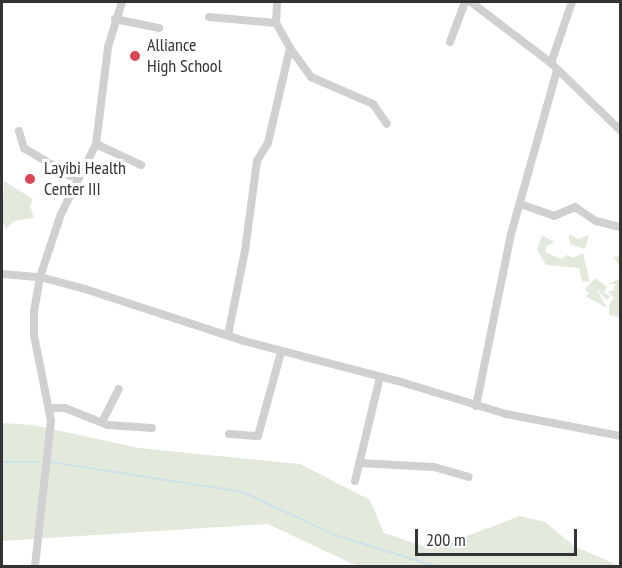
<!DOCTYPE html>
<html>
<head>
<meta charset="utf-8">
<style>
  body { margin:0 }
  #map { position:relative; width:622px; height:568px; overflow:hidden; background:#fff; font-family:"PT Sans Narrow",sans-serif }
  div>[style] { position:absolute }
  [style*='--x'] { left:calc(var(--x)*1px); top:calc(var(--y)*1px); width:calc(var(--w)*1px); rotate:calc(var(--a)*1deg) }
  .green>* { inset:0; background:#e3e9dd }
  .stream>* { height:1.5px; margin:-0.75px; padding:0 0.75px; transform-origin:0.75px; border-radius:0.75px; background:#cee0ea }
  .minor>* { height:8px; margin:-4px; padding:0 4px; transform-origin:4px; border-radius:4px; background:#d0d0d0 }
  .dots>* { width:16px; height:16px; translate:-50% -50%; box-sizing:border-box; border:3px solid #fff; border-radius:50% }
  span { translate:-50% -50%; white-space:nowrap; text-align:center; line-height:1.15; -webkit-text-stroke:6px #fff; paint-order:stroke }
  .poi-label { font-size:18px; color:#333 }
  .left { translate:0 -50%; text-align:left }
  .frame { position:absolute; inset:0; border:3px solid #333; pointer-events:none }
  .scale { position:absolute; left:415px; top:529px; width:162px; height:27px; box-sizing:border-box; border:3px solid #333; border-top:0; padding-left:8px; font-size:18px; line-height:21px; white-space:nowrap; color:#333; -webkit-text-stroke:4px #fff; paint-order:stroke }
</style>
</head>
<body>
<div id="map">
  <div class="green">
    <div style="clip-path:polygon(4px 181px,33px 199px,30px 206px,34px 218px,14px 221px,6px 229px,2px 222px)"></div>
    <div style="clip-path:polygon(569px 234px,578px 239px,589px 235px,585px 249px,570px 244px)"></div>
    <div style="clip-path:polygon(542px 235px,554px 242px,547px 246px,545px 252px,556px 257px,561px 259px,567px 255px,573px 258px,583px 253px,590px 282px,582px 281px,579px 268px,546px 265px,537px 250px)"></div>
    <div style="clip-path:polygon(620px 256px,620px 316px,619px 317px,609px 315px,609px 304px,614px 298px,608px 292px,614px 290px,615px 284px,608px 284px,619px 279px,620px 266px,613px 257px)"></div>
    <div style="clip-path:polygon(595px 278px,607px 287px,604px 293px,610px 296px,607px 300px,597px 290px,607px 308px,585px 296px,589px 294px,585px 289px)"></div>
    <div style="clip-path:polygon(2px 423px,33px 425px,139px 448px,300px 464px,370px 500px,384px 533px,432px 549px,520px 516px,545px 522px,574px 546px,620px 566px,357px 566px,268px 524px,2px 541px)"></div>
  </div>
  <div class="stream">
    <div style="--x:2;--y:462;--w:37;--a:0"></div>
    <div style="--x:51;--y:462;--w:194;--a:8.9"></div>
    <div style="--x:243;--y:492;--w:102;--a:25.1"></div>
    <div style="--x:335;--y:535;--w:105;--a:17.2"></div>
  </div>
  <div class="minor">
    <div style="--x:471;--y:2;--w:101;--a:37.3"></div>
    <div style="--x:551;--y:63;--w:96;--a:44.2"></div>
    <div style="--x:209;--y:17;--w:67;--a:5.1"></div>
    <div style="--x:115;--y:19;--w:45;--a:11.6"></div>
    <div style="--x:450;--y:42;--w:43;--a:-69.4"></div>
    <div style="--x:290;--y:48;--w:36;--a:54"></div>
    <div style="--x:311;--y:77;--w:68;--a:23.5"></div>
    <div style="--x:373;--y:104;--w:24;--a:55"></div>
    <div style="--x:551;--y:63;--w:65;--a:-71"></div>
    <div style="--x:19;--y:131;--w:18;--a:74"></div>
    <div style="--x:24;--y:148;--w:62;--a:31.1"></div>
    <div style="--x:96;--y:144;--w:50;--a:25"></div>
    <div style="--x:520;--y:204;--w:36;--a:19"></div>
    <div style="--x:554;--y:216;--w:23;--a:-23"></div>
    <div style="--x:575;--y:207;--w:25;--a:34"></div>
    <div style="--x:596;--y:221;--w:25;--a:14"></div>
    <div style="--x:2;--y:274;--w:38;--a:5"></div>
    <div style="--x:40;--y:277;--w:47;--a:14.9"></div>
    <div style="--x:85;--y:289;--w:167;--a:18.1"></div>
    <div style="--x:244;--y:341;--w:159;--a:14.6"></div>
    <div style="--x:398;--y:381;--w:113;--a:17"></div>
    <div style="--x:506;--y:414;--w:116;--a:10.9"></div>
    <div style="--x:228;--y:335;--w:86;--a:-78.6"></div>
    <div style="--x:245;--y:251;--w:91;--a:-82.4"></div>
    <div style="--x:257;--y:161;--w:21;--a:-59"></div>
    <div style="--x:268;--y:143;--w:98;--a:-77"></div>
    <div style="--x:290;--y:48;--w:29;--a:-119"></div>
    <div style="--x:276;--y:23;--w:21;--a:-87"></div>
    <div style="--x:476;--y:406;--w:176;--a:-78.5"></div>
    <div style="--x:511;--y:234;--w:170;--a:-74.3"></div>
    <div style="--x:50;--y:408;--w:15;--a:0"></div>
    <div style="--x:65;--y:408;--w:46;--a:21.6"></div>
    <div style="--x:108;--y:425;--w:44;--a:3.9"></div>
    <div style="--x:102;--y:422;--w:37;--a:-63"></div>
    <div style="--x:229;--y:434;--w:29;--a:4"></div>
    <div style="--x:258;--y:436;--w:87;--a:-74.7"></div>
    <div style="--x:359;--y:463;--w:75;--a:3.1"></div>
    <div style="--x:434;--y:467;--w:36;--a:16"></div>
    <div style="--x:355;--y:481;--w:107;--a:-76.5"></div>
    <div style="--x:35;--y:566;--w:146;--a:-83.7"></div>
    <div style="--x:51;--y:421;--w:88;--a:-101.2"></div>
    <div style="--x:34;--y:335;--w:24;--a:-90"></div>
    <div style="--x:34;--y:311;--w:35;--a:-80"></div>
    <div style="--x:40;--y:277;--w:66;--a:-71.6"></div>
    <div style="--x:61;--y:214;--w:78;--a:-63.4"></div>
    <div style="--x:96;--y:144;--w:98;--a:-82.9"></div>
    <div style="--x:108;--y:47;--w:47;--a:-72.7"></div>
  </div>
  <div class="dots">
    <div style="left:135px;top:56px;background:#d94655"></div>
    <div style="left:30px;top:179px;background:#d94655"></div>
  </div>
  <div class="poi-label">
    <span class="left" style="left:147px;top:56px">Alliance<br>High School</span>
    <span class="left" style="left:44px;top:179px">Layibi Health<br>Center III</span>
  </div>
  <div class="frame"></div>
  <div class="scale">200 m</div>
</div>
</body>
</html>
